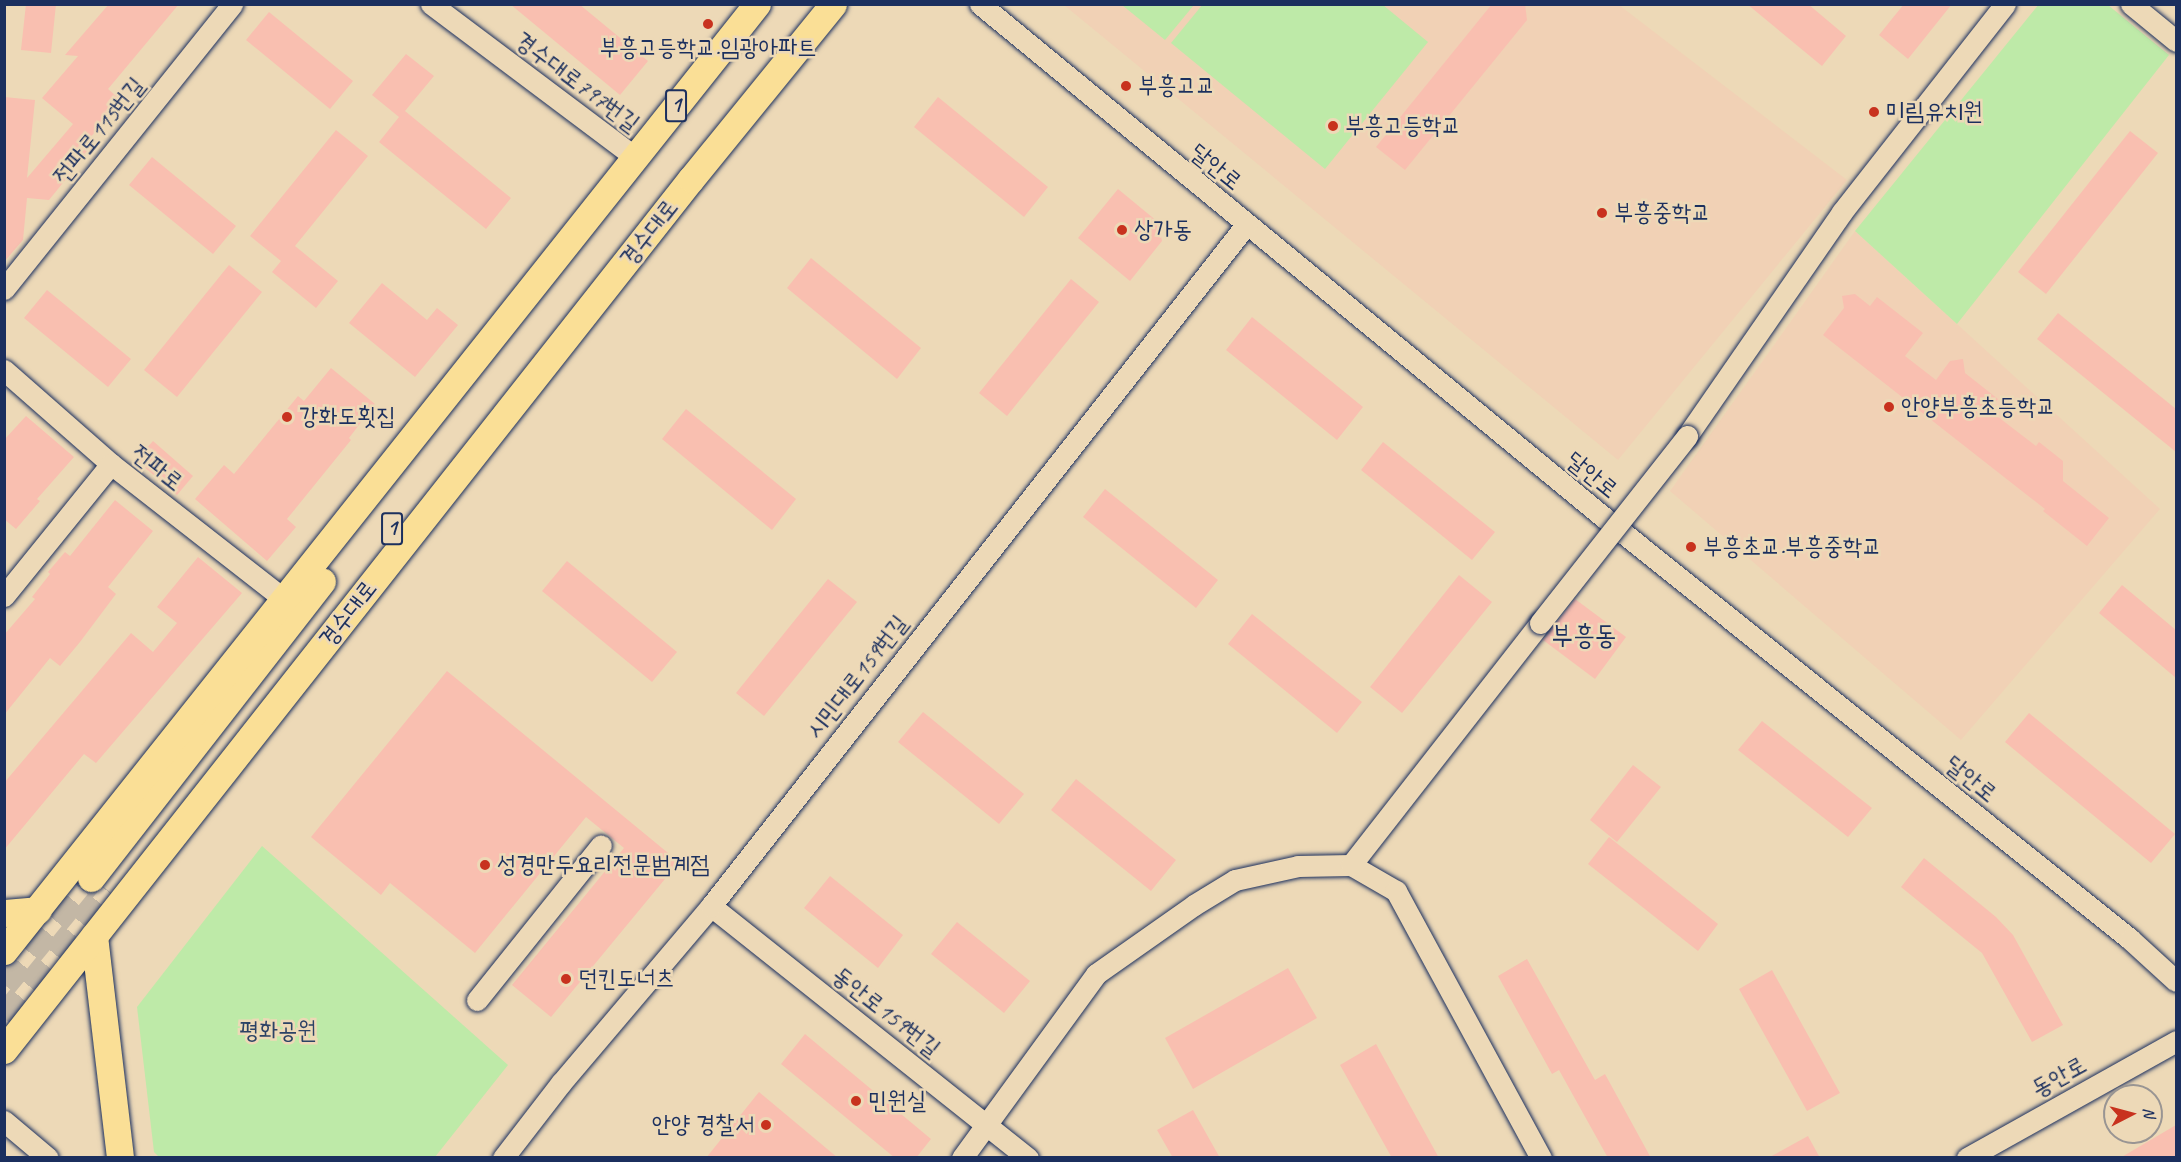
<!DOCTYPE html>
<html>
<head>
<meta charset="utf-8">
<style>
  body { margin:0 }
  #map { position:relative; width:2181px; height:1162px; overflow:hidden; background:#edd9b7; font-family:Caveat,"Poor Story",sans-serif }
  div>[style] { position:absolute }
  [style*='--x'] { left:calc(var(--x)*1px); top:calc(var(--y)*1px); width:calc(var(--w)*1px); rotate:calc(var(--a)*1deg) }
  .built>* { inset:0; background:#f1d1b5 }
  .green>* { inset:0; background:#beeaa8 }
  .building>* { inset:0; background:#f9bfb0 }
  .major-tunnel>* { height:27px; margin-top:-13.5px; transform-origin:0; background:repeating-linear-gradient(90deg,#c3b7a5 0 27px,transparent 0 41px) }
  .roads { filter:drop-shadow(0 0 2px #1b2f5e) drop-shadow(0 0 2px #1b2f5e) }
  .minor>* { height:21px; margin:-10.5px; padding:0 10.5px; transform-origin:10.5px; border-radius:10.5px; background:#edd9b7 }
  .major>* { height:27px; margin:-13.5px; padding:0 13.5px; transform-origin:13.5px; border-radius:13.5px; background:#fadf96 }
  .bridges { filter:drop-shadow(0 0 2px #1b2f5e) drop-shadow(0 0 2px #1b2f5e) }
  .minor-bridge>* { height:21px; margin:-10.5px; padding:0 10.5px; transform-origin:10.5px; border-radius:10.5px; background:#edd9b7 }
  .dots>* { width:16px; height:16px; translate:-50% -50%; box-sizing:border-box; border:3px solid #edd9b7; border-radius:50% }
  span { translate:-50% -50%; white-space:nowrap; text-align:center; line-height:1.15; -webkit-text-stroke:5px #edd9b7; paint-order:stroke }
  .shield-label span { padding:2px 4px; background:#edd9b7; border:2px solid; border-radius:4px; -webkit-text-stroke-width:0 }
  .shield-label { font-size:22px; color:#1b2f5e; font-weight:700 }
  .poi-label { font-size:24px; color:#1b2f5e }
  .left { translate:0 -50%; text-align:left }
  .right { translate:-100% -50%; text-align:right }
  .street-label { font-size:24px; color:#1b2f5e }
  .park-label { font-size:24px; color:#2b4265 }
  .quarter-label { font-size:27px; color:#1b2f5e }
  .frame { position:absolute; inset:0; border:6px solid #1b2f5e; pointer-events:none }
  .north { position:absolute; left:2103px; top:1084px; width:60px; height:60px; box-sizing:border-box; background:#edd9b7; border:2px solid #999593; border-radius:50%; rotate:84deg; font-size:16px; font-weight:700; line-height:24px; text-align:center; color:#1b2f5e }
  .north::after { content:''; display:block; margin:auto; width:21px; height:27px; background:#c8321e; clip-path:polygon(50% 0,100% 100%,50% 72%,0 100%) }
</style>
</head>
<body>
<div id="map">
  <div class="built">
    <div style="clip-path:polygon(1064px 5px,1619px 5px,1847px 180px,1618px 460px)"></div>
    <div style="clip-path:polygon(1855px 231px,2160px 509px,1961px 740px,1670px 491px)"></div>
  </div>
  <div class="green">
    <div style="clip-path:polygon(1203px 4px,1383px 5px,1428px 42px,1325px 169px,1171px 43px)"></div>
    <div style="clip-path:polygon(2039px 4px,2108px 5px,2169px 55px,1957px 324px,1855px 231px)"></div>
    <div style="clip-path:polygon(1122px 5px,1194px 5px,1165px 40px)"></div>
    <div style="clip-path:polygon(262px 846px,508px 1065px,435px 1157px,160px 1158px,154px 1152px,137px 1007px)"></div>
  </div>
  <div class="building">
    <div style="clip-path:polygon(26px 4px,56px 4px,51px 53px,21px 50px)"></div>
    <div style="clip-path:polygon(109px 4px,179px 4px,108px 89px,122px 101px,82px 147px,88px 152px,49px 200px,27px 198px,23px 240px,4px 262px,4px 97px,35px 100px,27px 178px,73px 124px,42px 98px,78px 56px,65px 55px)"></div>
    <div style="clip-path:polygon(510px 4px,579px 4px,648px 61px,620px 95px)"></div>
    <div style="clip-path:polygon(1492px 4px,1525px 4px,1527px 20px,1405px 170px,1376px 147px)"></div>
    <div style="clip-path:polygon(1747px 4px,1808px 4px,1846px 36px,1822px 66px)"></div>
    <div style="clip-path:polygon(1904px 4px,1952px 4px,1908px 59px,1879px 35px)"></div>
    <div style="clip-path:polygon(269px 12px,353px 81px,330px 109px,246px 40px)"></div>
    <div style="clip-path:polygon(406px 54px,434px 76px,405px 111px,511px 198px,486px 229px,379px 142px,399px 117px,372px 95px)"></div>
    <div style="clip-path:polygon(938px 97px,1048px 187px,1024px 217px,914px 127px)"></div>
    <div style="clip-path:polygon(336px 130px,368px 156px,295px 246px,338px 281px,316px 308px,272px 272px,281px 261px,250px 236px)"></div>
    <div style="clip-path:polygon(2130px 131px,2158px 153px,2046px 294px,2018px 272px)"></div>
    <div style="clip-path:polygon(152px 157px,236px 226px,213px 254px,129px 185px)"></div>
    <div style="clip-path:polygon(1118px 189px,1158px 222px,1162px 241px,1130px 281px,1078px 238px)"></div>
    <div style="clip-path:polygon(811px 258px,921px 348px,897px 379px,787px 288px)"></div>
    <div style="clip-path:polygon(229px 265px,262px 292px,177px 397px,144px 370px)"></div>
    <div style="clip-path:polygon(1071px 279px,1099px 302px,1007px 416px,979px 393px)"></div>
    <div style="clip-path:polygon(382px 283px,427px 320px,437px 308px,458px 325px,415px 377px,349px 323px)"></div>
    <div style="clip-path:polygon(47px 290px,131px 359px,108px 387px,24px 318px)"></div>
    <div style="clip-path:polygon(1855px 294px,1870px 306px,1877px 297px,1923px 333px,1905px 356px,1936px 380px,1950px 361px,1963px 359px,1965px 373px,1998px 399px,1989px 410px,2036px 446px,2039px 442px,2063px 461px,2063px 481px,2109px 518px,2087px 546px,2043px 511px,2045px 509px,1823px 335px,1844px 308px,1842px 296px)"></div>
    <div style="clip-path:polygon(2058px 313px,2176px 409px,2176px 452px,2037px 339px)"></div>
    <div style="clip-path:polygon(1252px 317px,1363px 407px,1337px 440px,1226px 350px)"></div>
    <div style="clip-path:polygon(331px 368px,375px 404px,349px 438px,351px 440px,287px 519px,296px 527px,267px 561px,195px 499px,224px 465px,234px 474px,298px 396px,304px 401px)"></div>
    <div style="clip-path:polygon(686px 409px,796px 499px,772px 530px,662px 439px)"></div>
    <div style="clip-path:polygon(26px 416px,74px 457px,37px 499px,40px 501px,16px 529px,4px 519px,4px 440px)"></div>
    <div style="clip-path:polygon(153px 441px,193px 476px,177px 495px,136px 460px)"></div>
    <div style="clip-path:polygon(1383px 442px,1495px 532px,1472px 560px,1361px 470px)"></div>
    <div style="clip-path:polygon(1105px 489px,1218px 580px,1196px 608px,1083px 517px)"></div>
    <div style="clip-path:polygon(115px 500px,153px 531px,108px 587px,116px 594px,80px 642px,60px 666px,50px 658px,4px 715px,4px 635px,35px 599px,32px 597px,50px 574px,48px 572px,65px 552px,70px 556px)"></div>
    <div style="clip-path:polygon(198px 557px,242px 593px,96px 763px,84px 754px,4px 850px,4px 783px,131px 633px,153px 652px,177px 623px,157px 607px)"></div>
    <div style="clip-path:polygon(567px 561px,677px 652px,652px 682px,542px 591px)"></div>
    <div style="clip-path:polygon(1459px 575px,1492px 602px,1402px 713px,1370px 687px)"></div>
    <div style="clip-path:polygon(828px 579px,857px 602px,764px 716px,736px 693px)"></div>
    <div style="clip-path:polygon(2122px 585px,2176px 630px,2176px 678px,2099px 613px)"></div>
    <div style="clip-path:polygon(1575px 599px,1626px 637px,1595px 679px,1543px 640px)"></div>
    <div style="clip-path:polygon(1252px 614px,1362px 702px,1337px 733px,1228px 644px)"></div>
    <div style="clip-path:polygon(447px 671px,679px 862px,551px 1017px,512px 985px,624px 848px,586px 817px,475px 953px,390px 883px,381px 895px,311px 837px)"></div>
    <div style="clip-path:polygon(923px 712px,1024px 794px,999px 824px,898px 742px)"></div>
    <div style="clip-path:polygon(2029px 713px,2175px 834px,2151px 863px,2005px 742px)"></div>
    <div style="clip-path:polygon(1762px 721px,1872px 808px,1848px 837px,1738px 750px)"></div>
    <div style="clip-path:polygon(1633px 765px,1661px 787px,1617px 842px,1590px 820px)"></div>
    <div style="clip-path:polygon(1076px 779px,1176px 860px,1151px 891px,1051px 810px)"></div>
    <div style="clip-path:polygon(1609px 837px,1718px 924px,1698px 951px,1588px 864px)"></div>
    <div style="clip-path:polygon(1924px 858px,1996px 917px,2013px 935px,2063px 1025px,2032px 1042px,1982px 953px,1901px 887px)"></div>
    <div style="clip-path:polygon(830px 876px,903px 935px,878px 968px,804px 908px)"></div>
    <div style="clip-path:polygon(957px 922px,1030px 981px,1004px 1013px,931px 954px)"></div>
    <div style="clip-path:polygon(1527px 959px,1595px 1080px,1605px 1074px,1651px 1158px,1608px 1158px,1559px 1070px,1552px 1074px,1498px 976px)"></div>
    <div style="clip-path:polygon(1288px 968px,1317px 1018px,1193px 1089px,1165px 1038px)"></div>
    <div style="clip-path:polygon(1772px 970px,1840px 1093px,1807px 1111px,1739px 989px)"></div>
    <div style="clip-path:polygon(805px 1034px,931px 1139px,916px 1158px,895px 1158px,781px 1064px)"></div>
    <div style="clip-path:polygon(1376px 1044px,1439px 1158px,1392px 1158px,1340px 1065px)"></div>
    <div style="clip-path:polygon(759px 1092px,838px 1158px,706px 1158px)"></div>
    <div style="clip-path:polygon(1193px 1110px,1220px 1158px,1173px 1158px,1157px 1130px)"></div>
    <div style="clip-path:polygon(2176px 1125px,2176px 1158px,2120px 1158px)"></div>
    <div style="clip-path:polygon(1808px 1136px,1820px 1158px,1768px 1158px)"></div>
  </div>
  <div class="major-tunnel">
    <div style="--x:4;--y:984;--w:137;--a:-50.6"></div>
    <div style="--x:4;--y:1018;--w:165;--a:-50.9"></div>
  </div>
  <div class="roads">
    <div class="minor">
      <div style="--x:431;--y:4;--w:255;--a:36.9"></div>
      <div style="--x:980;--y:4;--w:812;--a:39.45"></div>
      <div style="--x:1607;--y:520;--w:670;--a:38.7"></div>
      <div style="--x:2130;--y:939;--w:62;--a:42.4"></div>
      <div style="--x:2131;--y:4;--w:58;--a:39.4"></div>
      <div style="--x:4;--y:289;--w:365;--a:-51.3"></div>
      <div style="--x:4;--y:370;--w:142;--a:41.3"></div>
      <div style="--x:111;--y:464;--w:219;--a:38"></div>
      <div style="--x:1687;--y:436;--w:272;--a:-55.3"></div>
      <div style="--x:1842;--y:212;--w:264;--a:-51.9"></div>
      <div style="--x:4;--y:596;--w:170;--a:-51"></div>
      <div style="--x:1351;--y:865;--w:52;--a:30"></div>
      <div style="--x:1396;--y:891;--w:304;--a:61.5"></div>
      <div style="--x:711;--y:906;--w:405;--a:38.5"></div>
      <div style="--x:477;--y:1000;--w:198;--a:-51.3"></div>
      <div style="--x:4;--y:1121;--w:57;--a:40.1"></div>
      <div style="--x:503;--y:1158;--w:95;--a:-52.3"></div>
      <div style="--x:561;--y:1083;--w:232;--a:-49.7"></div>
      <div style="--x:711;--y:906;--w:866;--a:-51.85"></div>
      <div style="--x:962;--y:1158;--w:228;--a:-53.9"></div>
      <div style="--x:1096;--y:974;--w:120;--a:-35.1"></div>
      <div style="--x:1194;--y:905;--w:48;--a:-31.4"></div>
      <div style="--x:1235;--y:880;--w:65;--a:-12.5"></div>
      <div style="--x:1298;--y:866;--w:53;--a:-1.1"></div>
      <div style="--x:1351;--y:865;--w:307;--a:-52"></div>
      <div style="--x:1967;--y:1158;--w:240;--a:-29.2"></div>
    </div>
    <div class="major">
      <div style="--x:91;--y:878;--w:376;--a:-52.1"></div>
      <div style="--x:4;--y:913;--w:34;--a:-5"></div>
      <div style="--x:94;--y:936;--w:224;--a:83.3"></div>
      <div style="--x:4;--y:951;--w:1210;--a:-51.51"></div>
      <div style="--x:4;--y:1050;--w:1109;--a:-51.74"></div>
      <div style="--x:691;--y:179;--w:225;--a:-50.9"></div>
    </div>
  </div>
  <div class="bridges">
    <div class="minor-bridge">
      <div style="--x:1540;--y:623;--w:238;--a:-51.8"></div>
    </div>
  </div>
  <div class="dots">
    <div style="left:708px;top:24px;background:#c8321e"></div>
    <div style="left:1126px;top:86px;background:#c8321e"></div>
    <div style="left:1874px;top:112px;background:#c8321e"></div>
    <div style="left:1333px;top:126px;background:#c8321e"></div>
    <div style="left:1602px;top:213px;background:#c8321e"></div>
    <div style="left:1122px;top:230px;background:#c8321e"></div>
    <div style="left:1889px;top:407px;background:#c8321e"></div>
    <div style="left:287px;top:417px;background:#c8321e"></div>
    <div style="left:1691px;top:547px;background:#c8321e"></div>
    <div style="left:485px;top:865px;background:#c8321e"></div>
    <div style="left:566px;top:979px;background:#c8321e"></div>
    <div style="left:856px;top:1101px;background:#c8321e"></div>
    <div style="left:766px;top:1125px;background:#c8321e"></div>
  </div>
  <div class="shield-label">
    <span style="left:676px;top:106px">1</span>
    <span style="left:392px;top:529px">1</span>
  </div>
  <div class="poi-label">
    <span style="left:708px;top:48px">부흥고등학교.임광아파트</span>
    <span class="left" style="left:1138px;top:86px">부흥고교</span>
    <span class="left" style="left:1886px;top:112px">미림유치원</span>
    <span class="left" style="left:1345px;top:126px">부흥고등학교</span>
    <span class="left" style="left:1614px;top:213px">부흥중학교</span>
    <span class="left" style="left:1134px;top:230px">상가동</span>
    <span class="left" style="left:1901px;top:407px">안양부흥초등학교</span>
    <span class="left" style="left:299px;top:417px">강화도횟집</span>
    <span class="left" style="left:1703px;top:547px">부흥초교.부흥중학교</span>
    <span class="left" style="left:497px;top:865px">성경만두요리전문범계점</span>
    <span class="left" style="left:578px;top:979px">던킨도너츠</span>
    <span class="left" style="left:868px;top:1101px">민원실</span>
    <span class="right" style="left:754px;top:1125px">안양 경찰서</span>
  </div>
  <div class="street-label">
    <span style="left:577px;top:82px;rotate:37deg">경수대로797번길</span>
    <span style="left:99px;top:131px;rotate:-51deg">전파로115번길</span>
    <span style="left:1216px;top:167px;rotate:39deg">달안로</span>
    <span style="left:649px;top:233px;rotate:-52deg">경수대로</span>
    <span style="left:157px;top:468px;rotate:38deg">전파로</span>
    <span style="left:1592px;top:475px;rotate:39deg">달안로</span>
    <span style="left:348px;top:614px;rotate:-52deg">경수대로</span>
    <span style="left:857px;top:677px;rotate:-52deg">시민대로159번길</span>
    <span style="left:1971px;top:779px;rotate:39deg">달안로</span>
    <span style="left:886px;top:1012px;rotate:38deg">동안로159번길</span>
    <span style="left:2059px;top:1077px;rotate:-29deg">동안로</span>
  </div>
  <div class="park-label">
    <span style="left:278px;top:1031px">평화공원</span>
  </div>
  <div class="quarter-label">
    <span style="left:1584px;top:636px">부흥동</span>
  </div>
  <div class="frame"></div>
  <div class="north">N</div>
</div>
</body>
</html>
